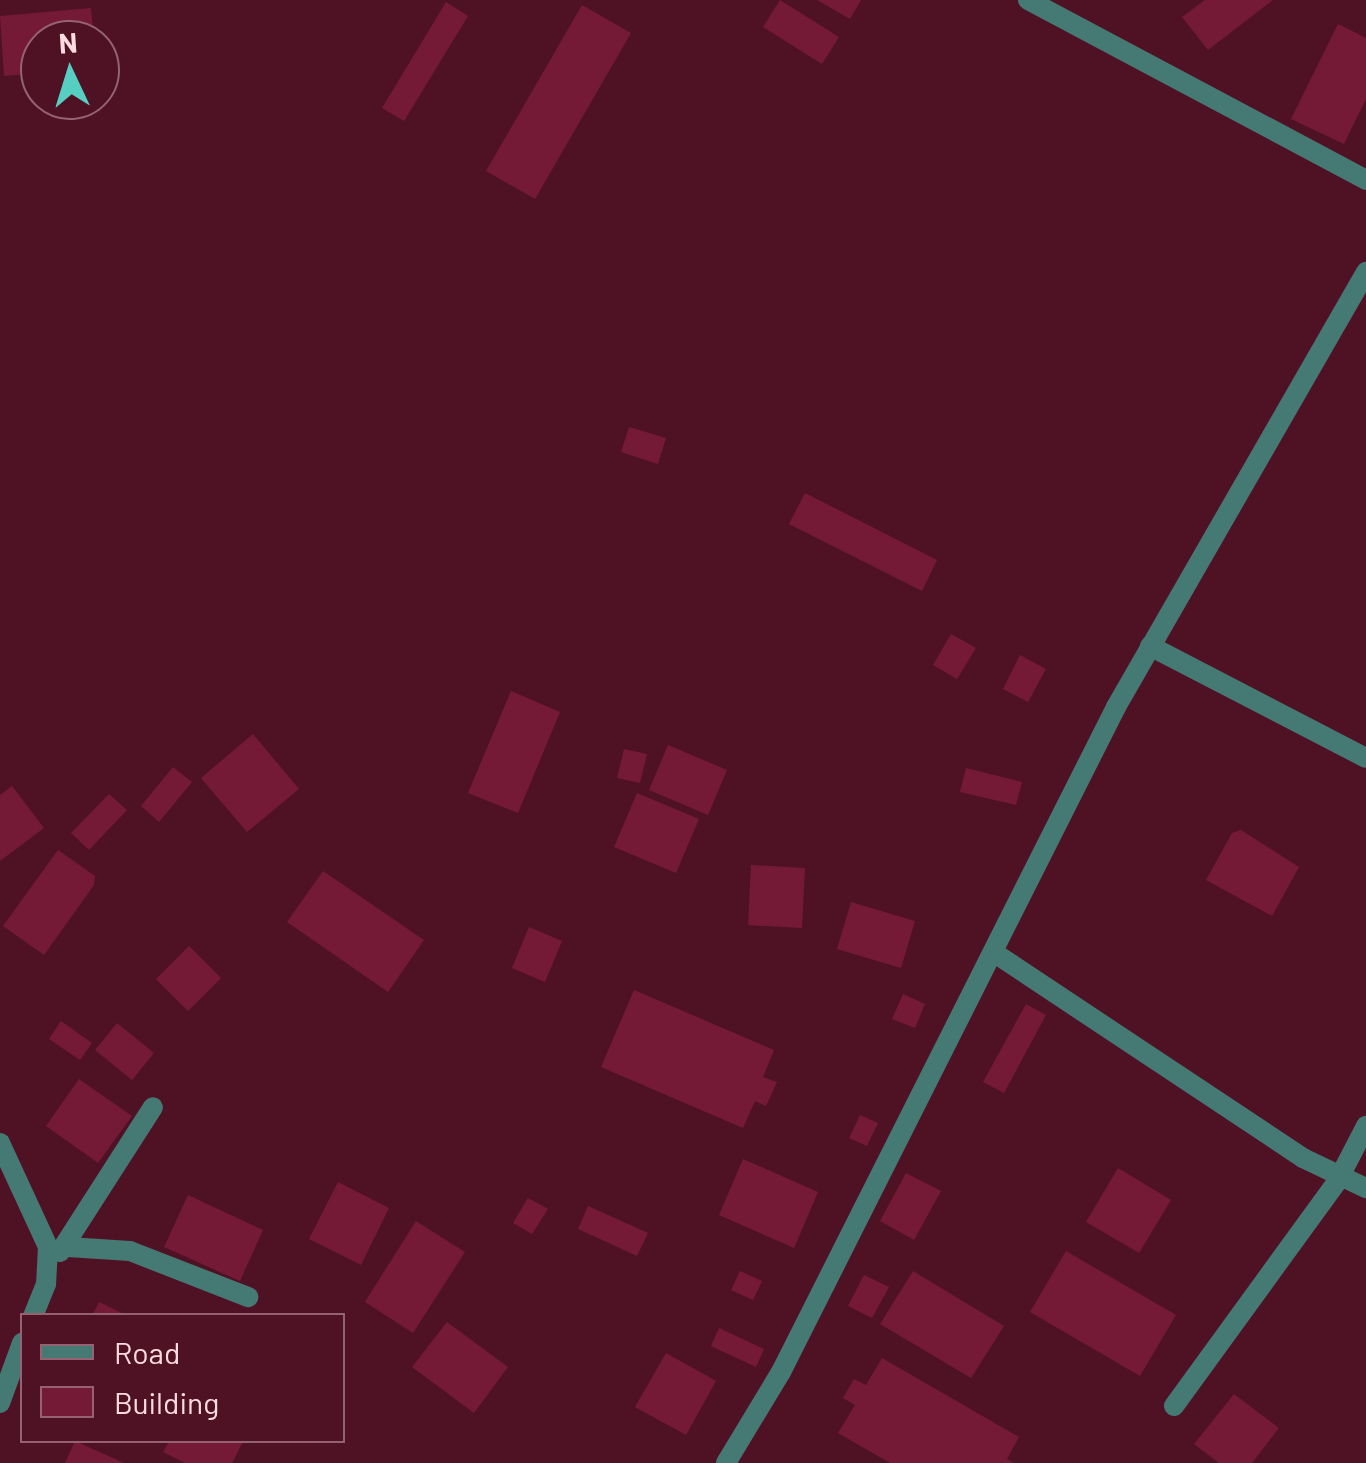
<!DOCTYPE html>
<html>
<head>
<meta charset="utf-8">
<style>
  body { margin:0 }
  #map { position:relative; width:1366px; height:1463px; overflow:hidden; background:#4f1225; font-family:Barlow,sans-serif }
  div>[style] { position:absolute }
  [style*='--x'] { left:calc(var(--x)*1px); top:calc(var(--y)*1px); width:calc(var(--w)*1px); rotate:calc(var(--a)*1deg) }
  .building>* { inset:0; background:#741a37 }
  .street>* { height:20px; margin:-10px; padding:0 10px; transform-origin:10px; border-radius:10px; background:#457973 }
  span { translate:-50% -50%; white-space:nowrap; text-align:center; line-height:1.15; -webkit-text-stroke:10px #4f1225; paint-order:stroke }
  .legend { position:absolute; left:20px; top:1313px; width:325px; height:130px; box-sizing:border-box; background:#4f1225; border:2px solid #956370; margin:0; padding:12px 18px; list-style:none; font-size:30px; color:#fddce1 }
  .legend li { display:flex; align-items:center; gap:20px; height:50px }
  .legend b { width:50px; border:2px solid #956370 }
  .north { position:absolute; left:20px; top:20px; width:100px; height:100px; box-sizing:border-box; background:#4f1225; border:2px solid #956370; border-radius:50%; rotate:356deg; font-size:28px; font-weight:700; line-height:40px; text-align:center; color:#fddce1 }
  .north::after { content:''; display:block; margin:auto; width:35px; height:45px; background:#57cec2; clip-path:polygon(50% 0,100% 100%,50% 72%,0 100%) }
</style>
</head>
<body>
<div id="map">
  <div class="building">
    <div style="clip-path:polygon(780px 0,839px 37px,822px 64px,763px 27px)"></div>
    <div style="clip-path:polygon(817px 0,861px 0,850px 19px)"></div>
    <div style="clip-path:polygon(1205px 0,1273px 0,1208px 50px,1182px 17px)"></div>
    <div style="clip-path:polygon(446px 2px,468px 16px,404px 121px,382px 108px)"></div>
    <div style="clip-path:polygon(582px 5px,631px 33px,535px 199px,486px 171px)"></div>
    <div style="clip-path:polygon(91px 8px,94px 40px,40px 40px,40px 73px,4px 76px,0 16px)"></div>
    <div style="clip-path:polygon(1338px 24px,1366px 38px,1366px 99px,1344px 144px,1291px 119px)"></div>
    <div style="clip-path:polygon(629px 427px,666px 438px,658px 464px,621px 452px)"></div>
    <div style="clip-path:polygon(805px 493px,937px 560px,922px 591px,789px 524px)"></div>
    <div style="clip-path:polygon(951px 634px,976px 648px,957px 679px,933px 665px)"></div>
    <div style="clip-path:polygon(1020px 655px,1046px 669px,1028px 702px,1003px 689px)"></div>
    <div style="clip-path:polygon(511px 691px,560px 712px,518px 813px,468px 793px)"></div>
    <div style="clip-path:polygon(253px 734px,299px 789px,247px 832px,201px 778px)"></div>
    <div style="clip-path:polygon(668px 745px,727px 770px,708px 815px,649px 790px)"></div>
    <div style="clip-path:polygon(624px 749px,647px 754px,640px 783px,617px 778px)"></div>
    <div style="clip-path:polygon(173px 767px,192px 782px,159px 822px,141px 806px)"></div>
    <div style="clip-path:polygon(966px 768px,1022px 782px,1016px 805px,960px 792px)"></div>
    <div style="clip-path:polygon(12px 786px,44px 828px,0 861px,0 795px)"></div>
    <div style="clip-path:polygon(637px 793px,699px 819px,676px 873px,614px 847px)"></div>
    <div style="clip-path:polygon(109px 794px,127px 810px,89px 850px,71px 833px)"></div>
    <div style="clip-path:polygon(1241px 830px,1299px 867px,1272px 916px,1206px 880px,1232px 833px)"></div>
    <div style="clip-path:polygon(58px 850px,95px 876px,94px 885px,44px 955px,3px 926px)"></div>
    <div style="clip-path:polygon(751px 865px,805px 868px,802px 928px,748px 925px)"></div>
    <div style="clip-path:polygon(323px 871px,424px 940px,388px 992px,287px 922px)"></div>
    <div style="clip-path:polygon(851px 902px,915px 921px,901px 968px,837px 949px)"></div>
    <div style="clip-path:polygon(529px 927px,562px 941px,545px 982px,512px 968px)"></div>
    <div style="clip-path:polygon(189px 946px,221px 978px,188px 1011px,156px 979px)"></div>
    <div style="clip-path:polygon(634px 990px,774px 1050px,763px 1077px,777px 1082px,766px 1106px,755px 1101px,743px 1128px,601px 1067px)"></div>
    <div style="clip-path:polygon(903px 994px,925px 1004px,915px 1028px,892px 1019px)"></div>
    <div style="clip-path:polygon(1026px 1004px,1046px 1015px,1004px 1093px,983px 1082px)"></div>
    <div style="clip-path:polygon(61px 1021px,92px 1043px,80px 1060px,49px 1039px)"></div>
    <div style="clip-path:polygon(117px 1023px,154px 1053px,132px 1080px,95px 1050px)"></div>
    <div style="clip-path:polygon(79px 1079px,132px 1116px,98px 1163px,46px 1126px)"></div>
    <div style="clip-path:polygon(860px 1115px,878px 1123px,867px 1146px,849px 1138px)"></div>
    <div style="clip-path:polygon(743px 1159px,818px 1192px,794px 1248px,719px 1215px)"></div>
    <div style="clip-path:polygon(1118px 1168px,1171px 1200px,1139px 1253px,1086px 1222px)"></div>
    <div style="clip-path:polygon(906px 1173px,941px 1191px,914px 1240px,880px 1221px)"></div>
    <div style="clip-path:polygon(338px 1182px,389px 1208px,361px 1265px,309px 1239px)"></div>
    <div style="clip-path:polygon(188px 1195px,263px 1230px,240px 1281px,164px 1247px)"></div>
    <div style="clip-path:polygon(528px 1198px,548px 1209px,532px 1234px,513px 1223px)"></div>
    <div style="clip-path:polygon(588px 1206px,648px 1233px,637px 1256px,578px 1229px)"></div>
    <div style="clip-path:polygon(416px 1221px,465px 1252px,413px 1333px,365px 1302px)"></div>
    <div style="clip-path:polygon(1066px 1251px,1176px 1315px,1140px 1376px,1030px 1312px)"></div>
    <div style="clip-path:polygon(740px 1271px,762px 1281px,753px 1300px,731px 1290px)"></div>
    <div style="clip-path:polygon(913px 1271px,1004px 1326px,971px 1378px,880px 1324px)"></div>
    <div style="clip-path:polygon(864px 1275px,889px 1287px,872px 1318px,848px 1306px)"></div>
    <div style="clip-path:polygon(99px 1302px,128px 1316px,92px 1316px)"></div>
    <div style="clip-path:polygon(447px 1322px,508px 1367px,474px 1413px,412px 1367px)"></div>
    <div style="clip-path:polygon(719px 1328px,764px 1349px,756px 1367px,711px 1346px)"></div>
    <div style="clip-path:polygon(666px 1353px,716px 1381px,686px 1435px,635px 1407px)"></div>
    <div style="clip-path:polygon(882px 1358px,1019px 1437px,1007px 1459px,1014px 1463px,890px 1463px,838px 1433px,855px 1405px,843px 1398px,854px 1379px,866px 1385px)"></div>
    <div style="clip-path:polygon(1234px 1394px,1279px 1428px,1252px 1463px,1219px 1463px,1194px 1444px)"></div>
    <div style="clip-path:polygon(170px 1440px,244px 1440px,232px 1463px,185px 1463px,163px 1452px)"></div>
    <div style="clip-path:polygon(75px 1441px,124px 1463px,65px 1463px)"></div>
  </div>
  <div class="street">
    <div style="--x:1028;--y:0;--w:383;--a:28"></div>
    <div style="--x:1150;--y:646;--w:243;--a:27.4"></div>
    <div style="--x:993;--y:952;--w:372;--a:33.6"></div>
    <div style="--x:1303;--y:1158;--w:70;--a:25.5"></div>
    <div style="--x:0;--y:1143;--w:115;--a:65.2"></div>
    <div style="--x:48;--y:1247;--w:37;--a:93"></div>
    <div style="--x:46;--y:1284;--w:35;--a:112"></div>
    <div style="--x:68;--y:1247;--w:62;--a:3.7"></div>
    <div style="--x:130;--y:1251;--w:127;--a:21.3"></div>
    <div style="--x:60;--y:1252;--w:172;--a:-57.3"></div>
    <div style="--x:0;--y:1403;--w:64;--a:-69.9"></div>
    <div style="--x:1174;--y:1406;--w:279;--a:-54"></div>
    <div style="--x:1338;--y:1180;--w:61;--a:-62.6"></div>
    <div style="--x:726;--y:1463;--w:106;--a:-58.9"></div>
    <div style="--x:781;--y:1372;--w:745;--a:-63.26"></div>
    <div style="--x:1116;--y:707;--w:502;--a:-60.11"></div>
  </div>
  <ul class="legend">
  <li><b style="height:12px;background:#457973"></b>Road</li>
  <li><b style="height:28px;background:#741a37"></b>Building</li>
  </ul>
  <div class="north">N</div>
</div>
</body>
</html>
